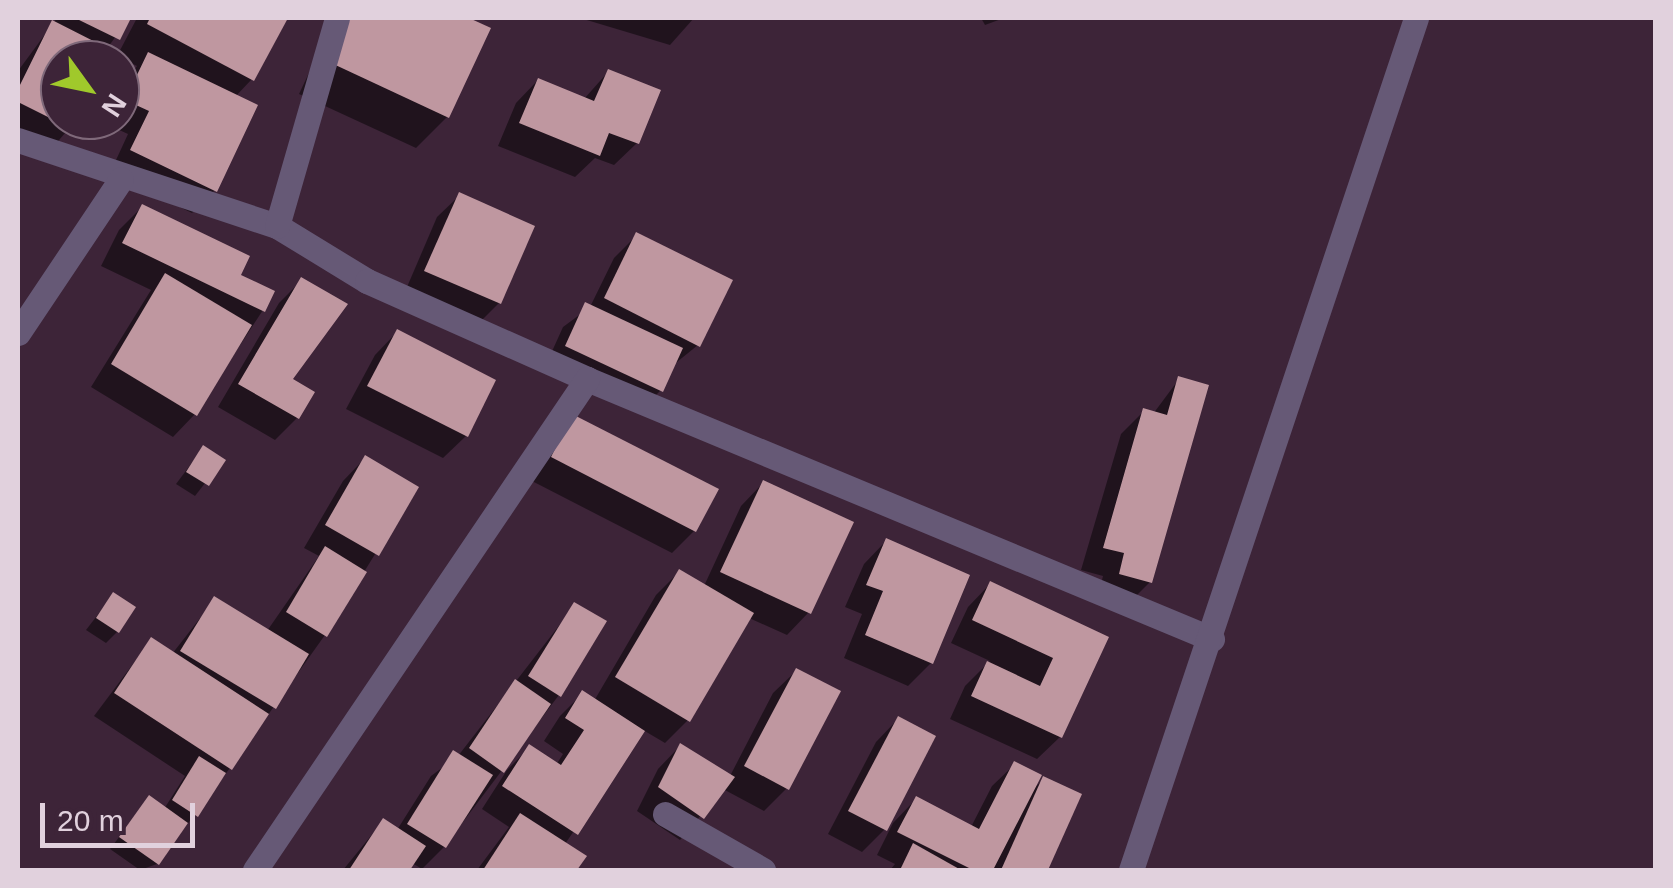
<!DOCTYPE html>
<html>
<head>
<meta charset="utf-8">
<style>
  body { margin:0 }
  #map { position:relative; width:1673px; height:888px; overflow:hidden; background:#3d2438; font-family:Helvetica,sans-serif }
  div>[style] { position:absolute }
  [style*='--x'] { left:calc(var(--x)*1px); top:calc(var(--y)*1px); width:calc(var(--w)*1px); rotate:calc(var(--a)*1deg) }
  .shadow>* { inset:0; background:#0007 }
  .building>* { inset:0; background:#bf97a0 }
  .minor>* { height:25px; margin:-12.5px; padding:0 12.5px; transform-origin:12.5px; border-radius:12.5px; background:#665976 }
  .tertiary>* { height:25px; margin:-12.5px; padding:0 12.5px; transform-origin:12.5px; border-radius:12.5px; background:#665976 }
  span { translate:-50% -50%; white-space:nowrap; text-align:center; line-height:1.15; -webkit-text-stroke:10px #3d2438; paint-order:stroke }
  .frame { position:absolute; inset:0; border:20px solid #e1d1dd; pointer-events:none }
  .north { position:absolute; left:40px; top:40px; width:100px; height:100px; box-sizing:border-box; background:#3d2438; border:2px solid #7f697a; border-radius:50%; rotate:123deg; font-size:28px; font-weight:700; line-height:40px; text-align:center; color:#e1d1dd }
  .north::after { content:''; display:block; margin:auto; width:35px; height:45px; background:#a0c92b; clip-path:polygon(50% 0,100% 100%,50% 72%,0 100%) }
  .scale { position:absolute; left:40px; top:803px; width:155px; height:45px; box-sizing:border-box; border:5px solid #e1d1dd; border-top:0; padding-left:12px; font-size:30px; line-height:35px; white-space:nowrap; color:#e1d1dd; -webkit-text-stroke:8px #3d2438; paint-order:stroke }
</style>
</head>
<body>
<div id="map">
  <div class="shadow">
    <div style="clip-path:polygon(57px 18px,129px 18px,106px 50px,108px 60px,60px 60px,60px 120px,76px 120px,49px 152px,18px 136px,18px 71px)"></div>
    <div style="clip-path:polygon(137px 18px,285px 18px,252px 79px,235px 97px,215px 190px,192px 213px,110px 173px,128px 134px,104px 123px,120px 120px,120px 90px,137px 66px,117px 56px)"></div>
    <div style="clip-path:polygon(335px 18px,474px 18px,447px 117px,416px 148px,299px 94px)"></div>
    <div style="clip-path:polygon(580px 18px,694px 18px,670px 45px)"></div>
    <div style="clip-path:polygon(981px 18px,1004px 18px,985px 25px)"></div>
    <div style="clip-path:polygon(608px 72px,637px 143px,614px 165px,595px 158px,575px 177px,498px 146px,516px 103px,538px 80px,584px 99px)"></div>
    <div style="clip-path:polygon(460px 195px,499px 303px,476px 326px,404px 294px,437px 217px)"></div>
    <div style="clip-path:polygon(142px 207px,238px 276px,263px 310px,195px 414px,173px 437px,91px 387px,151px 290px,101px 266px,119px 230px)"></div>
    <div style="clip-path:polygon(637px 235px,698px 345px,672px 366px,661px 390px,638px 413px,544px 369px,563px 327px,590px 307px,614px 258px)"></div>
    <div style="clip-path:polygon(302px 280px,289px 380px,297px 418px,275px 440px,218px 407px,279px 303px)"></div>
    <div style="clip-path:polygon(397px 332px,466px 436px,443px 458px,346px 409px,375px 355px)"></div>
    <div style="clip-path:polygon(1179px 379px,1150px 582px,1127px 605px,1098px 596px,1103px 576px,1081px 570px,1121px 434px,1144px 411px,1153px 414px)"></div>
    <div style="clip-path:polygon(550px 440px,694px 531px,672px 553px,530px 480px)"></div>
    <div style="clip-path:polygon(203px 448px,223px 460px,195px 496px,176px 484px)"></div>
    <div style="clip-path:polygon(365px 458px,416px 488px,325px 635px,230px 768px,157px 864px,140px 870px,110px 849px,149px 798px,164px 809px,185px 776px,94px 716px,151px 640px,172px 654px,215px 599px,267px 631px,319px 556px,304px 548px,343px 481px)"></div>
    <div style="clip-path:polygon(763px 483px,809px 612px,787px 635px,749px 618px,688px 720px,665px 743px,643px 730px,565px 844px,583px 856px,574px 870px,477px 870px,509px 827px,482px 809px,507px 770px,529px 748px,556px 765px,563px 754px,544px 741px,560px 716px,583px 693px,594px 701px,656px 595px,679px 572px,704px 586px,741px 506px)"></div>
    <div style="clip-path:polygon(886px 541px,967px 576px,931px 663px,908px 686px,844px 658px,862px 614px,845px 607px,864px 564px)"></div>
    <div style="clip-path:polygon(990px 584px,1105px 638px,1060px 737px,1037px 759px,950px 719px,965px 686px,990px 661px,951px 643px,968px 607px)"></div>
    <div style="clip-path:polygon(113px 595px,117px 632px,106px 643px,86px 630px)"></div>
    <div style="clip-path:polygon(575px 605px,559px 695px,444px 847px,422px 869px,412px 863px,407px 870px,343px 870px,383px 821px,397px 830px,431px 776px,458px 756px)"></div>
    <div style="clip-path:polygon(796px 671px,787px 788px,764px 811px,723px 789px,680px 840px,637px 811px,658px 769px,680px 746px,730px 776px,773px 693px)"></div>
    <div style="clip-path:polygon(898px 719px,886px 828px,862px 852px,828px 834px,876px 742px)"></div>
    <div style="clip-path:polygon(1015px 764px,1032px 790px,1044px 779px,1079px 795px,1045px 870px,890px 870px,895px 864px,877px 855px,893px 823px,916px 799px,971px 827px,992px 786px)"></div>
  </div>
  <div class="building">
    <div style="clip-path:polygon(75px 18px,131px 18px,120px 40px)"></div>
    <div style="clip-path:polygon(150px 18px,288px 18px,254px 81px,147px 24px)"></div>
    <div style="clip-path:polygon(350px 18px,469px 18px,491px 28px,449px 118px,329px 62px)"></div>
    <div style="clip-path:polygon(52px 20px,115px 52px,110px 60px,60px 60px,60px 120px,79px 120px,74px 130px,18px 102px,18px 89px)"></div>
    <div style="clip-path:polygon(148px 52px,258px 105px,217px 192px,130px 150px,149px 111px,125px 100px)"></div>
    <div style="clip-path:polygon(608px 69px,661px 90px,639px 144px,609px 133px,600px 156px,519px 123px,538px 78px,594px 101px)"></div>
    <div style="clip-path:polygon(459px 192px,535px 226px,501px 304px,424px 271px)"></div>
    <div style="clip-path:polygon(142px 204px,250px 256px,241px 275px,275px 291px,265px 312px,122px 243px)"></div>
    <div style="clip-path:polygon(636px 232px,733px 280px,700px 347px,604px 298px)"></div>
    <div style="clip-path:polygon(165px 273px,252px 325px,197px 416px,111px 364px)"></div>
    <div style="clip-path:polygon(301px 277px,348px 304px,293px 379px,315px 392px,299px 419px,238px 384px)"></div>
    <div style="clip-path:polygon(585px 302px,683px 348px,663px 392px,565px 346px)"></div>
    <div style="clip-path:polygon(397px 329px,496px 380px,468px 437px,367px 386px)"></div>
    <div style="clip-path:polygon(1178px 376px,1209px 385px,1152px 583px,1119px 574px,1124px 553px,1103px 548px,1143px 408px,1167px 415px)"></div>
    <div style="clip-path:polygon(572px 414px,719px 489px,696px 532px,551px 457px)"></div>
    <div style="clip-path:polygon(203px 445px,226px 460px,209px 486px,186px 472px)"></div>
    <div style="clip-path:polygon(365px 455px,419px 487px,379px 556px,325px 525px)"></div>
    <div style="clip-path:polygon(763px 480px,854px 522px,811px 614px,720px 572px)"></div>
    <div style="clip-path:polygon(886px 538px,970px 575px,933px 664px,865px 635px,883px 591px,866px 585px)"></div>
    <div style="clip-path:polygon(325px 546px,367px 572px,327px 637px,286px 612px)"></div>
    <div style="clip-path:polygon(679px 569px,754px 613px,690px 722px,615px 677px)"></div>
    <div style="clip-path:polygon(990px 581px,1109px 637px,1062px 738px,971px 696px,987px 661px,1040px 686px,1053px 658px,972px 620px)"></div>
    <div style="clip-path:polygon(113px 592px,136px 607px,119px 633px,96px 618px)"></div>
    <div style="clip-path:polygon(214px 596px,309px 654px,276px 709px,180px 651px)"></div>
    <div style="clip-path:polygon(574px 602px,607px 621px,561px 697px,528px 676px)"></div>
    <div style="clip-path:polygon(151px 637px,269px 714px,232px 770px,114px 693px)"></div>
    <div style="clip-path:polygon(796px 668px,841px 691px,789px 790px,744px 766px)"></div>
    <div style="clip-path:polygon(515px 679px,551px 704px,504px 773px,469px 748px)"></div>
    <div style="clip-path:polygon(582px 690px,645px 731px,578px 835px,502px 786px,529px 744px,561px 765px,584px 730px,565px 718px)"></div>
    <div style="clip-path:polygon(898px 716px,936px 736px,887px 831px,848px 811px)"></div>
    <div style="clip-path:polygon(680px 743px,735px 777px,704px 819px,658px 787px)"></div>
    <div style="clip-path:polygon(453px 750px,493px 775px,446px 848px,407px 824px)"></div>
    <div style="clip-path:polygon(199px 756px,226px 773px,198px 817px,172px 800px)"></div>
    <div style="clip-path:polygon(1014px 761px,1042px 775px,993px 870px,973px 870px,897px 832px,916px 796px,979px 829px)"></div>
    <div style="clip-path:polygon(1043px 776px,1082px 794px,1048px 870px,1001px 870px)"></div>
    <div style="clip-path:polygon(149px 795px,188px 823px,159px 865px,119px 837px)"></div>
    <div style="clip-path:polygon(520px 813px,587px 856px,577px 870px,483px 870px)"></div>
    <div style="clip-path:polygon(383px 818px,426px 846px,410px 870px,349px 870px)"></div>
    <div style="clip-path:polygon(913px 843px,961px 870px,900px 870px)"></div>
  </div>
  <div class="minor">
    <div style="--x:18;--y:140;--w:273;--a:18.4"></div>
    <div style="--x:277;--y:226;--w:105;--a:31.4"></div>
    <div style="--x:367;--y:281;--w:241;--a:24"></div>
    <div style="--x:587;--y:379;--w:677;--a:22.59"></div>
    <div style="--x:277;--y:226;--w:216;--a:-73.9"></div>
    <div style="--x:18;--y:333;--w:185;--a:-56.2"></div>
    <div style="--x:665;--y:814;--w:113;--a:29.7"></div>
    <div style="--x:255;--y:870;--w:593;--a:-55.93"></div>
  </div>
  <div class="tertiary">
    <div style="--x:1131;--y:870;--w:898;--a:-71.5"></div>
  </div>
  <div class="frame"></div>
  <div class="north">N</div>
  <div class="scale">20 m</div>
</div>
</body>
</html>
